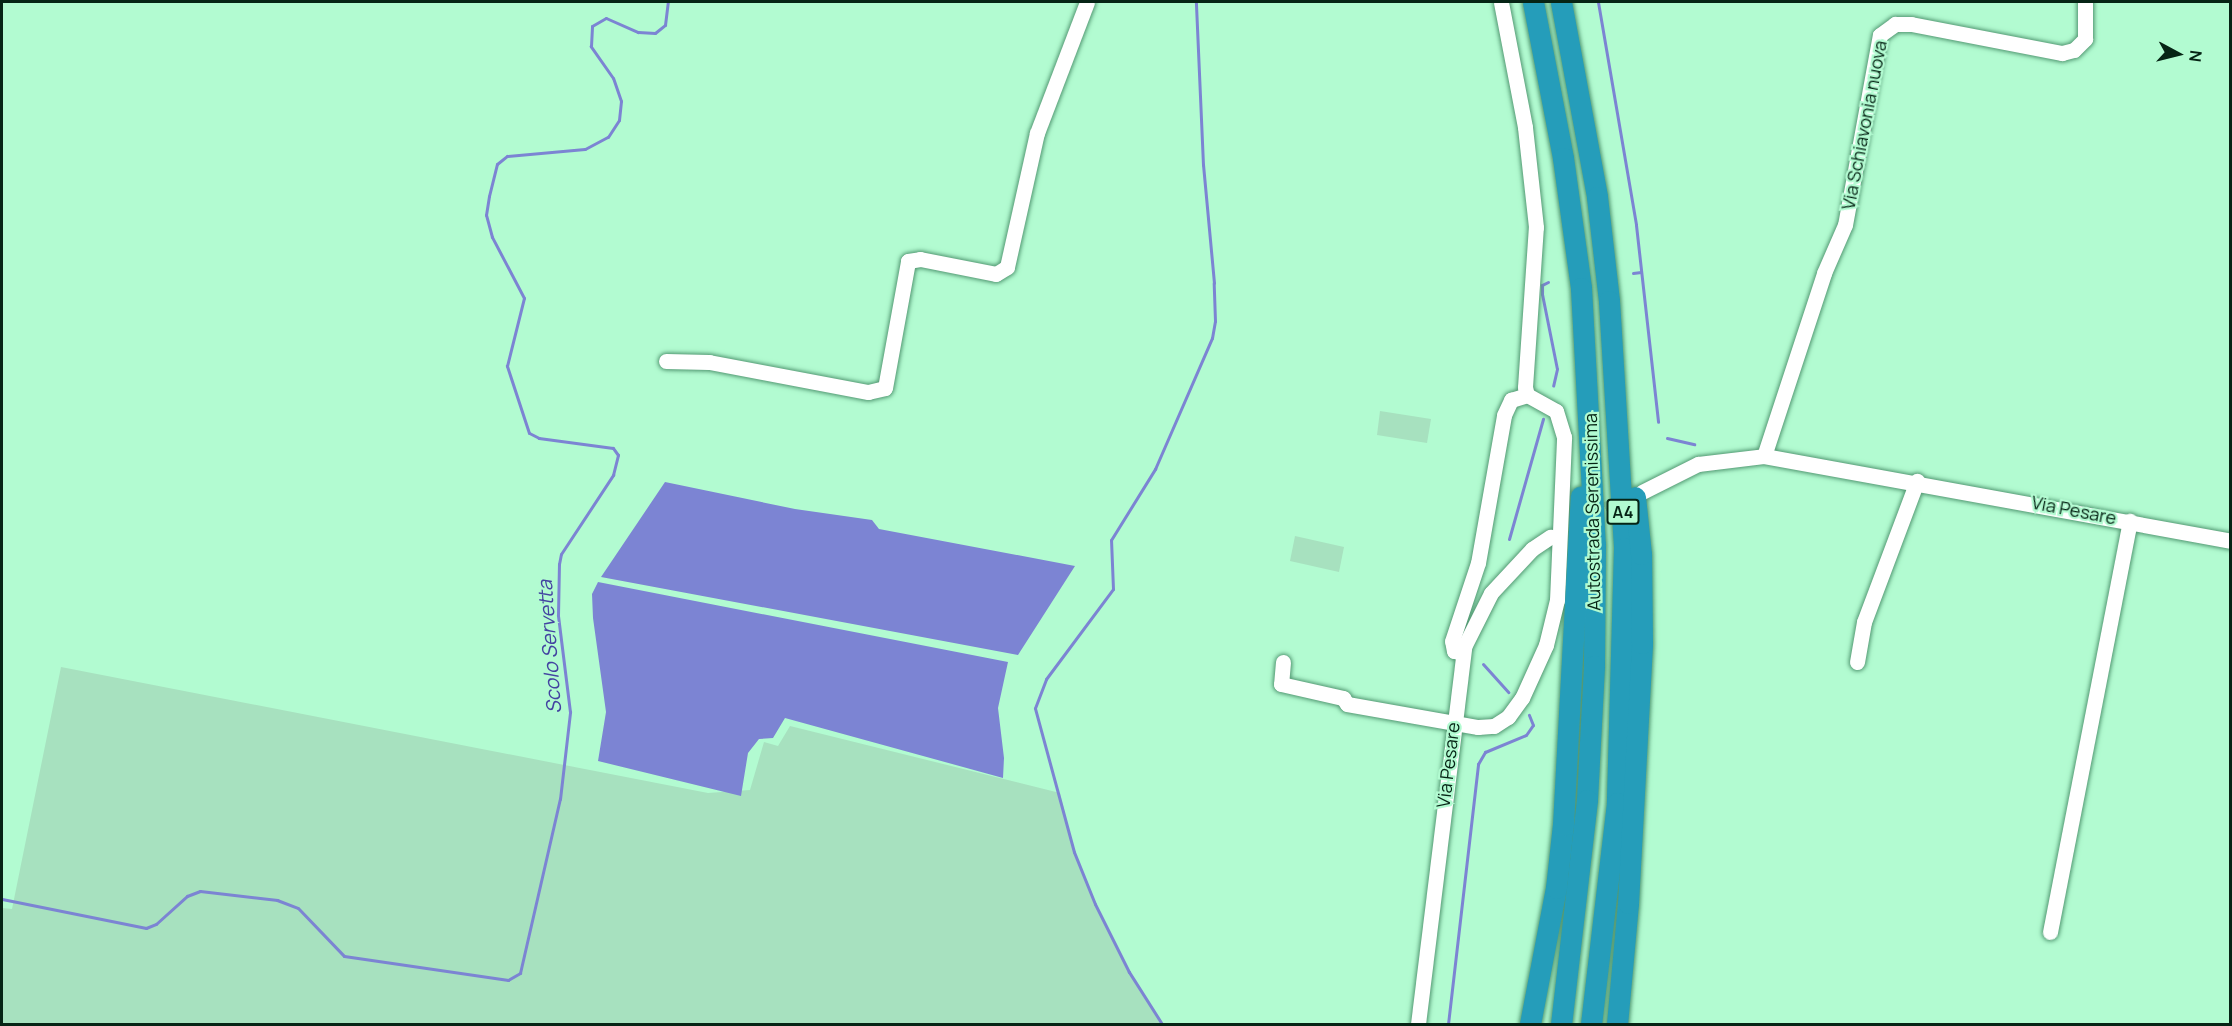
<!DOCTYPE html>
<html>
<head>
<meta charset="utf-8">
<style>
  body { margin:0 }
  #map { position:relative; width:2232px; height:1026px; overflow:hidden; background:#b2fbd1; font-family:Manrope,sans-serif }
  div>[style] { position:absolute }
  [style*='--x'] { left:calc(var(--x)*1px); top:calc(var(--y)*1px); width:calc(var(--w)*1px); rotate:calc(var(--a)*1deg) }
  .green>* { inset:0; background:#a7e1bf }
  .water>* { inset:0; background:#7c84d3 }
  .stream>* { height:3px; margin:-1.5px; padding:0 1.5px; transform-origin:1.5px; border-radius:1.5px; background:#7c84d3 }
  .minor-tunnel>* { height:15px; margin-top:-7.5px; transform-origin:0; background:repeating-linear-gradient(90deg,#90d0ab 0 15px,transparent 0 23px) }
  .roads { filter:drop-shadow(0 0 2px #539973) drop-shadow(0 0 2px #539973) }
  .minor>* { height:15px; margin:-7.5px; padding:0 7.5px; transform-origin:7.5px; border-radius:7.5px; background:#fff }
  .highway>* { height:21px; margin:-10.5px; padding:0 10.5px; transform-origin:10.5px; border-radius:10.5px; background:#259dba }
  span { translate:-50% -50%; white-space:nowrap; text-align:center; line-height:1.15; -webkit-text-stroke:4.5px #b2fbd1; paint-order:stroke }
  .shield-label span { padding:2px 4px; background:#b2fbd1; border:2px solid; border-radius:4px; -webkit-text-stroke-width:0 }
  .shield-label { font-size:16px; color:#062415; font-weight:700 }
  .street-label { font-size:18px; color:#062415 }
  .water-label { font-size:20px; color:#4343a1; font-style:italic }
  .frame { position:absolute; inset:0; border:3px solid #062415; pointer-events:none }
  .north { position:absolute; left:2148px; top:24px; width:60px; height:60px; -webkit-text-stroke:4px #b2fbd1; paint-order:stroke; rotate:97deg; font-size:16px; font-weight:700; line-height:24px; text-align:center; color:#062415 }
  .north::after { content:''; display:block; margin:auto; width:21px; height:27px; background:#062415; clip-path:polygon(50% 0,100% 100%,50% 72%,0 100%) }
</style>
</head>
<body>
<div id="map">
  <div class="green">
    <div style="clip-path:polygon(1380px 411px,1431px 419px,1427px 443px,1377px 435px)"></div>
    <div style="clip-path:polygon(1295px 536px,1344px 547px,1339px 572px,1290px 561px)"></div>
    <div style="clip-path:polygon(61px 667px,708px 793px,750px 790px,764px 742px,778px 746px,790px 726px,1060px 793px,1074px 852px,1095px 904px,1129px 972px,1162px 1024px,2px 1024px,2px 908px,12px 909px)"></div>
  </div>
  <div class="water">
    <div style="clip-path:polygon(665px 482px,795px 509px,872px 520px,879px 529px,1075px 566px,1018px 655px,601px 577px)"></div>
    <div style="clip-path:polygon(598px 582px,1008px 662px,998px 708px,1004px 758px,1003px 778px,785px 718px,773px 738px,759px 739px,748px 753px,741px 796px,598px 761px,606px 712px,593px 618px,592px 594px)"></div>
  </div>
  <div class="stream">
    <div style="--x:1598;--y:2;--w:226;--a:80.3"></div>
    <div style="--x:1636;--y:225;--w:198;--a:83.6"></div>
    <div style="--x:1633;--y:273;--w:8;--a:-7"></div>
    <div style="--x:1548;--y:282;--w:7;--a:153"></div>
    <div style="--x:1542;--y:285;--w:9;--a:90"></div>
    <div style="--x:1542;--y:294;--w:76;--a:78.7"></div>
    <div style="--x:1557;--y:369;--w:17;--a:103"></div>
    <div style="--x:1667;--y:438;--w:28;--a:13"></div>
    <div style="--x:1509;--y:539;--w:125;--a:-74.2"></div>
    <div style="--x:1483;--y:664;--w:38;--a:48"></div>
    <div style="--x:2;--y:899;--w:147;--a:11.4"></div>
    <div style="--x:146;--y:928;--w:11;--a:-22"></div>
    <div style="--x:156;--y:924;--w:42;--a:-42.1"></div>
    <div style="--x:187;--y:896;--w:14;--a:-21"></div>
    <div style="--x:200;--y:891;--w:78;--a:6.7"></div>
    <div style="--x:277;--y:900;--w:22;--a:21"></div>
    <div style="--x:298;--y:908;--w:66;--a:46.2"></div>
    <div style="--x:344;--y:956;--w:166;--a:8.3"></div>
    <div style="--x:508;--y:980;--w:14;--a:-30"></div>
    <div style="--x:520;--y:973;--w:179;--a:-77.1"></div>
    <div style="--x:560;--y:799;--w:88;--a:-83.4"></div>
    <div style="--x:570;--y:712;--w:98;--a:-97.1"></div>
    <div style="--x:558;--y:615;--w:51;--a:-88.9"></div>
    <div style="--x:559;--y:564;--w:10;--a:-79"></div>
    <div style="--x:561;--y:554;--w:95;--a:-56.6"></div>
    <div style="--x:613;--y:475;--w:21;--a:-76"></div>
    <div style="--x:618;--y:455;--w:9;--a:-126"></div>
    <div style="--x:613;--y:448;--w:75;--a:-172.3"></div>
    <div style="--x:539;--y:438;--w:11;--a:-153"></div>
    <div style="--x:529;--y:433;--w:71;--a:-108.2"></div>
    <div style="--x:507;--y:366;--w:70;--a:-76"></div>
    <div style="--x:524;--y:298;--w:69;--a:-117.7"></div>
    <div style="--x:492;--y:237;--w:23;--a:-105"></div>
    <div style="--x:486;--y:215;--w:19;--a:-81"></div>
    <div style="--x:489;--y:196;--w:33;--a:-76"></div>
    <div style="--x:497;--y:164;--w:13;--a:-39"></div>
    <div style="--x:507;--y:156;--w:78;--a:-5.1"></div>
    <div style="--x:585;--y:149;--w:26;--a:-28"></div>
    <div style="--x:608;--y:137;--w:20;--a:-57"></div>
    <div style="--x:619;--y:120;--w:19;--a:-84"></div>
    <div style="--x:621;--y:101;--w:24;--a:-109"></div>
    <div style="--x:613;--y:78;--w:39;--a:-125"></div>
    <div style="--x:591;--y:46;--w:20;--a:-87"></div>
    <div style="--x:592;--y:26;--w:16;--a:-30"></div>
    <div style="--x:606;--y:18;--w:35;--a:24"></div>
    <div style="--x:638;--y:32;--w:17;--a:3"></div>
    <div style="--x:655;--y:33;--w:13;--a:-39"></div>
    <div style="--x:665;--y:25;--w:23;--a:-83"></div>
    <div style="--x:1162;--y:1024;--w:62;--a:-122.4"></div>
    <div style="--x:1129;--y:972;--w:76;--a:-116.6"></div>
    <div style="--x:1095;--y:904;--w:56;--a:-112"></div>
    <div style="--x:1074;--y:852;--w:149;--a:-105.2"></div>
    <div style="--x:1035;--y:708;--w:31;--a:-69"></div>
    <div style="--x:1046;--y:679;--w:112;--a:-53.3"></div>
    <div style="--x:1113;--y:589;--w:49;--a:-92.3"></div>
    <div style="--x:1111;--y:540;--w:84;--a:-58.2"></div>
    <div style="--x:1155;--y:469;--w:143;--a:-66.5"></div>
    <div style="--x:1212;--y:338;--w:17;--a:-80"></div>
    <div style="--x:1215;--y:321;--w:38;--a:-92"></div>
    <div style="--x:1214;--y:283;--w:119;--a:-95.3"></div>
    <div style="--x:1203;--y:165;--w:163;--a:-92.5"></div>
    <div style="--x:1448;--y:1024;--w:262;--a:-83.4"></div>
    <div style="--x:1478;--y:764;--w:14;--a:-60"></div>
    <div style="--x:1485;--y:752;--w:44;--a:-22.5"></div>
    <div style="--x:1526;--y:735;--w:12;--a:-55"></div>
    <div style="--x:1533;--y:725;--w:11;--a:-112"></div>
  </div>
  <div class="minor-tunnel">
    <div style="--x:1585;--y:519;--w:49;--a:-25.5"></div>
  </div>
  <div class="roads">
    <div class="minor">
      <div style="--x:666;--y:361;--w:43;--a:1.3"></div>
      <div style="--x:709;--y:362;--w:162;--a:10.7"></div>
      <div style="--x:868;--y:392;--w:17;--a:-13"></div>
      <div style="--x:885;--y:388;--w:129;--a:-79.7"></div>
      <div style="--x:908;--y:261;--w:12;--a:-9"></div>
      <div style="--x:920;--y:259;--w:77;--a:11.2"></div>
      <div style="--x:996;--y:274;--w:13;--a:-32"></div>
      <div style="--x:1007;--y:267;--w:137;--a:-77.4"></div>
      <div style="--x:1037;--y:133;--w:140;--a:-69.1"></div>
      <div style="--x:1764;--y:456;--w:193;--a:-71.8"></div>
      <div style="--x:1824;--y:273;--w:52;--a:-66.4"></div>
      <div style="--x:1845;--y:225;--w:193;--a:-79.6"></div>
      <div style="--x:1880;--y:35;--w:19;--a:-36"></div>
      <div style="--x:1895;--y:24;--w:16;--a:0"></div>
      <div style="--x:1911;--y:24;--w:154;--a:10.9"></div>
      <div style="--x:2062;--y:53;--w:12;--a:-14"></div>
      <div style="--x:2074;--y:50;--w:16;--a:-45"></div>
      <div style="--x:2085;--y:39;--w:37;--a:-90"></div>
      <div style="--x:1642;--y:492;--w:63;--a:-26.6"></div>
      <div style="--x:1698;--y:464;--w:66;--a:-6.9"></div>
      <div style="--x:1764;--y:456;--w:474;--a:10.3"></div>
      <div style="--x:1463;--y:653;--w:9;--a:-167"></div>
      <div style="--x:1454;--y:651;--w:10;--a:-101"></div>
      <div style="--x:1452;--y:641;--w:82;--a:-71.6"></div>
      <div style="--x:1478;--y:563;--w:150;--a:-80"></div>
      <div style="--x:1504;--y:415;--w:17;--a:-65"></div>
      <div style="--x:1511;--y:400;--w:17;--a:-17"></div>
      <div style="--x:1283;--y:662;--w:22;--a:95"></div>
      <div style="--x:1281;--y:684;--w:64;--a:12.7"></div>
      <div style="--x:1343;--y:698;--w:7;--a:56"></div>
      <div style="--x:1347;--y:704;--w:133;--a:10"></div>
      <div style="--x:1478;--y:727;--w:16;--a:-4"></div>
      <div style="--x:1494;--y:726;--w:17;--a:-33"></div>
      <div style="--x:1508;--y:717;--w:24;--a:-54"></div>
      <div style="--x:1522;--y:698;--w:58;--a:-65.6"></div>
      <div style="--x:1546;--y:645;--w:46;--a:-76.3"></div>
      <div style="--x:1557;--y:600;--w:163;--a:-87.5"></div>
      <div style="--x:1564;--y:437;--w:27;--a:-107"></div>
      <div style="--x:1556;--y:411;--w:33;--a:-151"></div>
      <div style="--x:1527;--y:395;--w:8;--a:-104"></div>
      <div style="--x:1525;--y:387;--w:160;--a:-86.1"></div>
      <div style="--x:1536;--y:227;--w:101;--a:-96.3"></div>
      <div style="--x:1525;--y:127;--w:127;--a:-100.9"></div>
      <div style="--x:1857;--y:662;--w:41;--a:-80.1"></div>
      <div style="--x:1864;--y:622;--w:151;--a:-69.4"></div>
      <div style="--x:2050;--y:932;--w:419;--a:-79"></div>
      <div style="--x:1418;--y:1024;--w:380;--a:-83"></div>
      <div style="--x:1464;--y:647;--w:60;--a:-63.4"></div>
      <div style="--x:1491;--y:593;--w:60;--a:-47"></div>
      <div style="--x:1532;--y:549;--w:22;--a:-34"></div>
    </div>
    <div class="highway">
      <div style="--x:1533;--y:2;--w:159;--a:79.1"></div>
      <div style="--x:1563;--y:158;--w:131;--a:82.1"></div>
      <div style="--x:1581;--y:288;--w:257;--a:86.9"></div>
      <div style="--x:1595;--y:545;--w:121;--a:90.5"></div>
      <div style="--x:1594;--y:666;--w:134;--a:93"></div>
      <div style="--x:1587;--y:800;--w:226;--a:96.6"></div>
      <div style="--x:1561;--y:2;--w:198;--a:79.5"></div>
      <div style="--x:1597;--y:197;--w:105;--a:83.4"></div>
      <div style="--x:1609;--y:301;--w:247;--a:86.5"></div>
      <div style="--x:1624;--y:548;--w:255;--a:91.6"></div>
      <div style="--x:1617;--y:803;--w:223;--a:96.7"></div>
      <div style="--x:1530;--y:1024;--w:138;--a:-79.2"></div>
      <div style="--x:1556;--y:888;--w:63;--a:-83.7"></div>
      <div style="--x:1563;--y:825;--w:329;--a:-86.9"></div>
      <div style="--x:1617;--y:1024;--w:121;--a:-84.8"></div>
      <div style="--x:1628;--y:903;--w:260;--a:-86.9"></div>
      <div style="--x:1642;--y:643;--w:89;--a:-90.6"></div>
      <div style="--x:1641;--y:554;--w:57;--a:-96"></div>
    </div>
  </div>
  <div class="shield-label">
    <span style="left:1623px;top:512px">A4</span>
  </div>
  <div class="street-label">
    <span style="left:1864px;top:125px;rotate:-79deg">Via Schiavonia nuova</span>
    <span style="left:2074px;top:510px;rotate:11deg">Via Pesare</span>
    <span style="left:1592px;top:512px;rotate:-91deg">Autostrada Serenissima</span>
    <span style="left:1448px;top:765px;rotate:-83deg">Via Pesare</span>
  </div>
  <div class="water-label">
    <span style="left:549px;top:647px;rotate:-94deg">Scolo Servetta</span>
  </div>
  <div class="frame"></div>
  <div class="north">N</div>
</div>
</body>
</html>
